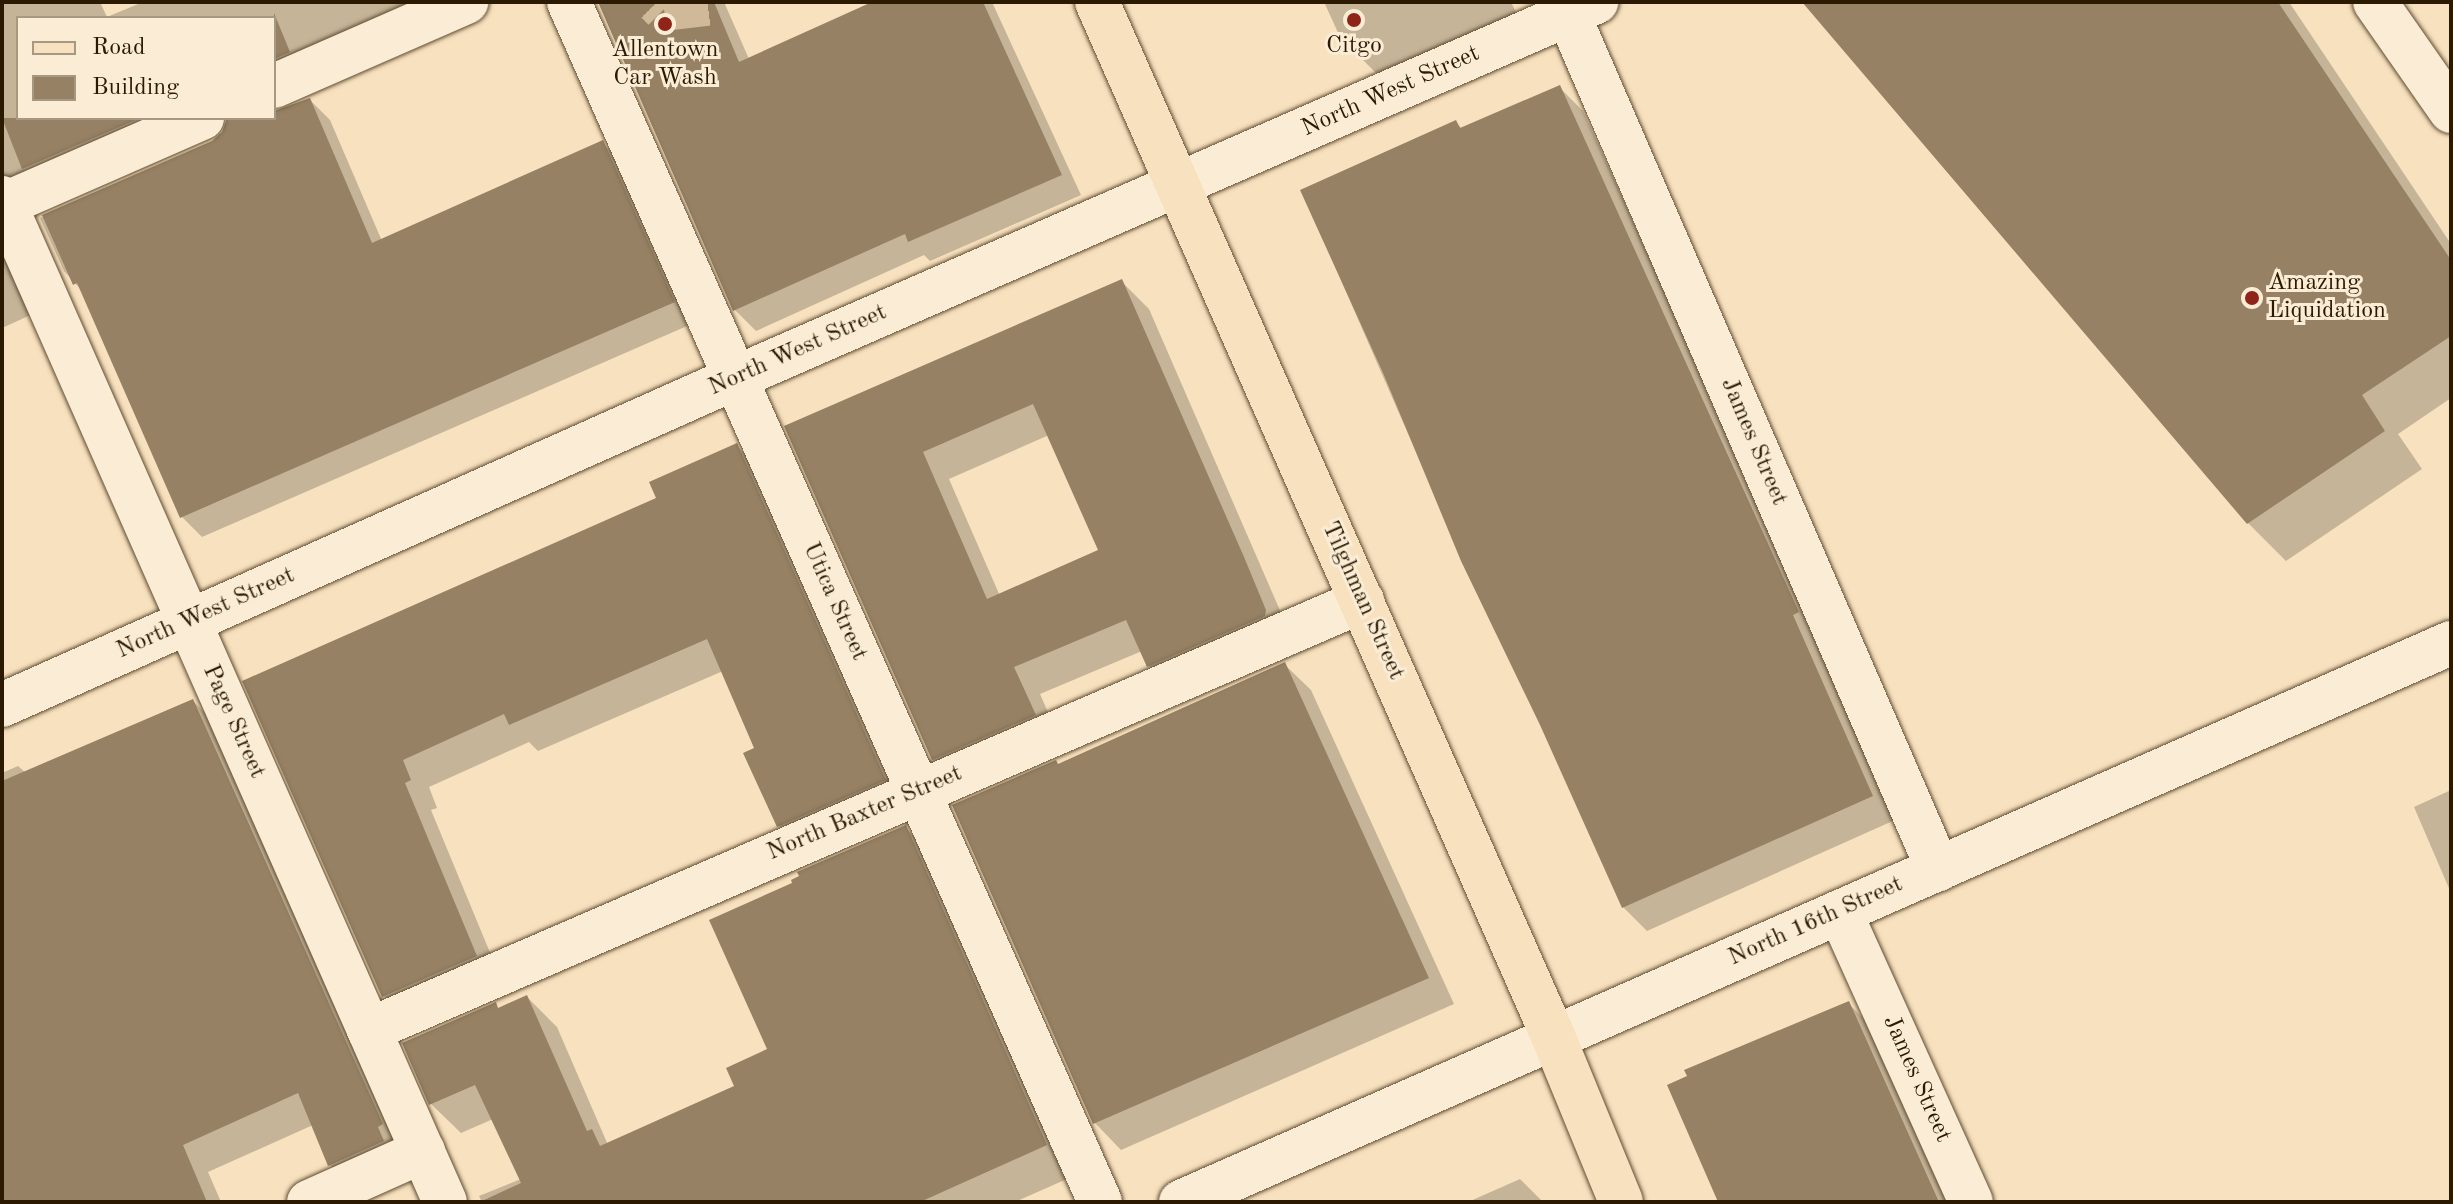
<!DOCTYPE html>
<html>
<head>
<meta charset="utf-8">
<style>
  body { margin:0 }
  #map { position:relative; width:2453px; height:1204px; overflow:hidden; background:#f8e1be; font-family:"Old Standard TT",serif }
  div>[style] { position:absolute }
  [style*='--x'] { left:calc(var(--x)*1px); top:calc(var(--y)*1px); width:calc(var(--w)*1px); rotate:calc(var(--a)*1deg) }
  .shadow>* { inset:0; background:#0003 }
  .building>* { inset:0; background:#968164 }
  .minor-tunnel>* { height:44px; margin-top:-22px; transform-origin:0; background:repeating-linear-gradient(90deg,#cfb998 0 44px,transparent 0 66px) }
  .roads { filter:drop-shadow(0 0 2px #5e4b31) drop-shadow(0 0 2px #5e4b31) }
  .minor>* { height:44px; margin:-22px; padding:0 22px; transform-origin:22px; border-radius:22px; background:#faecd5 }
  .major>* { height:44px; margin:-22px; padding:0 22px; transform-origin:22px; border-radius:22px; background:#f8e1be }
  .dots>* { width:22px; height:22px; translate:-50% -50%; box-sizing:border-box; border:4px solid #faecd5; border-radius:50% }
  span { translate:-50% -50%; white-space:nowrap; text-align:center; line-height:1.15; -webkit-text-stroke:6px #faecd5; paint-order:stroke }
  .poi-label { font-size:24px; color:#2b1902 }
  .left { translate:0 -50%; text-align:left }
  .street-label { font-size:24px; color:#2b1902 }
  .frame { position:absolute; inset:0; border:4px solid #2b1902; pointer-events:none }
  .legend { position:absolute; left:16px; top:16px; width:260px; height:104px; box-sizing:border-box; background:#faecd5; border:2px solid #a79881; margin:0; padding:10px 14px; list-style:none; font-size:24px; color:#2b1902 }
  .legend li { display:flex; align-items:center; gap:16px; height:40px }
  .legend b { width:40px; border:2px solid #a79881 }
</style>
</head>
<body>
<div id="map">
  <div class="shadow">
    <div style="clip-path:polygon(2px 2px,100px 2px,107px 17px,143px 2px,445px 2px,274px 92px,274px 18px,18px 18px,18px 118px,206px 118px,2px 204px)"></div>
    <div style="clip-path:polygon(601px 2px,724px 2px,749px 59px,877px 2px,992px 2px,1081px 195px,930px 261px,924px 255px,756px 331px,735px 310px)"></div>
    <div style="clip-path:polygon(1324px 2px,1511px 2px,1517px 15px,1379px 76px,1340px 37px)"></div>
    <div style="clip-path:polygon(1804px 2px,2289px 2px,2451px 244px,2451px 398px,2398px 434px,2422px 469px,2286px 561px,2248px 523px)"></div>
    <div style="clip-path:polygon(1559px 87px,1583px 111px,1821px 637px,1895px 820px,1647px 931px,1623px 907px,1542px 724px,1481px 601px,1302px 191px,1456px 122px,1462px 129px)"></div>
    <div style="clip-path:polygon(310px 100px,330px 120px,382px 241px,602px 143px,623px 163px,694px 323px,202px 537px,181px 516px,84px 293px,64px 271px,40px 218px,213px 143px,223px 135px,228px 118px,274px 118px,274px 112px)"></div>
    <div style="clip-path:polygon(2px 237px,35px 313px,2px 328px)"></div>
    <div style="clip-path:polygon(evenodd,1122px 282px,1149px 309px,1292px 638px,1176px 693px,1149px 666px,1142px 651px,1040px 694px,1061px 742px,960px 786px,933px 759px,787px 427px,1122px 282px,1049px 435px,1100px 551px,1000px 596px,949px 479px,1049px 435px)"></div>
    <div style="clip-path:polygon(736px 445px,764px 473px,912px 807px,806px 853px,778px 825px,756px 749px,723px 671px,538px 751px,529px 742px,429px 787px,437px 808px,431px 810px,503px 984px,411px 1023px,384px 996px,245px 682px,658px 499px)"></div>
    <div style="clip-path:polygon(1284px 664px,1311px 690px,1454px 1004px,1121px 1150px,1095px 1123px,1058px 766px)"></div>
    <div style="clip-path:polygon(193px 701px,223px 731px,409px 1168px,357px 1192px,330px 1165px,313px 1125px,208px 1172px,221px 1202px,20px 1202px,2px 1161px,2px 773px,18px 766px,26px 773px)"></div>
    <div style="clip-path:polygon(2451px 790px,2451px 893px,2414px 807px)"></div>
    <div style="clip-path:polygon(906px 828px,935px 857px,1076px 1175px,1015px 1202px,482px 1202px,479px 1196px,521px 1179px,493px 1119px,461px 1133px,431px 1104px,495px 1005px,499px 1009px,527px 997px,557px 1027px,608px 1145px,737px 1088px,770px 1050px,795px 884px)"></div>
    <div style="clip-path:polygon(1849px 1004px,1875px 1030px,1952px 1202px,1721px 1202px)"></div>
    <div style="clip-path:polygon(1520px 1179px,1543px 1202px,1468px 1202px)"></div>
  </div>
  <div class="building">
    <div style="clip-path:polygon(598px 2px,714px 2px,739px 62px,872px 2px,983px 2px,1062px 175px,908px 242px,905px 234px,733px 311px)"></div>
    <div style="clip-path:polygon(1802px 2px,2278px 2px,2451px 260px,2451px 336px,2362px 395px,2385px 431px,2247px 524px)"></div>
    <div style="clip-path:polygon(274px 13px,290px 52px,274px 59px)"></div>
    <div style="clip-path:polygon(1560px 85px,1799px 612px,1793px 615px,1873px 796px,1622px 908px,1540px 725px,1461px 561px,1384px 375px,1300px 190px,1456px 120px,1460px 128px)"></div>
    <div style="clip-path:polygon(310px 98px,372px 243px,603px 140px,675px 302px,180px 518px,77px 283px,73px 285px,42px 215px,212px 141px,222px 132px,227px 118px,274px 118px,274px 111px)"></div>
    <div style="clip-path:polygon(2px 118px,140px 118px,22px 169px)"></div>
    <div style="clip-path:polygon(evenodd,1122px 279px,1244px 557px,1266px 610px,1265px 616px,1147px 667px,1126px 620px,1014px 667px,1036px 715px,932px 760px,784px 426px,1122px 279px,1033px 404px,1098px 550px,987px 599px,923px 452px,1033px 404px)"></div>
    <div style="clip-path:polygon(737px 443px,886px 780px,777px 827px,743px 753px,754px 748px,707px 639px,509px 725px,504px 714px,403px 760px,411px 780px,405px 783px,477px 956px,382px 997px,242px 681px,656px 498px,649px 482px)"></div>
    <div style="clip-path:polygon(1285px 662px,1429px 978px,1093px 1124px,952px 805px,1056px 760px,1058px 764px)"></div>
    <div style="clip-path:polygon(193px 699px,383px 1124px,378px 1127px,384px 1141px,328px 1166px,298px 1093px,183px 1145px,207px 1202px,2px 1202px,2px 781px)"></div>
    <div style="clip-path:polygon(906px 825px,1047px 1145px,920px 1202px,480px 1202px,521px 1183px,475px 1085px,429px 1105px,402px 1043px,496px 1002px,498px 1008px,527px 995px,587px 1131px,592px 1129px,600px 1146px,734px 1086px,726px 1068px,767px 1049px,709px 920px,792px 883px,791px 880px,799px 876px,797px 872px)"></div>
    <div style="clip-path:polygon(1849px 1001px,1939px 1202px,1718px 1202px,1667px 1085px,1687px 1076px,1684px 1070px)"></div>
  </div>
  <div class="minor-tunnel">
    <div style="--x:657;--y:2;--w:10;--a:45"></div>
    <div style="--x:664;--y:9;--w:60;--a:-6.7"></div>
  </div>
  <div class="roads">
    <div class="minor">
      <div style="--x:569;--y:2;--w:1312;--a:66.13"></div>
      <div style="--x:2375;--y:2;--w:133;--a:55.1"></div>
      <div style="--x:1568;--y:14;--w:932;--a:66.6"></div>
      <div style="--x:274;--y:86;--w:210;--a:-23.6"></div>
      <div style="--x:2;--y:198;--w:1097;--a:66.19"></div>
      <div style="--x:5;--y:204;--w:215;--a:-23.6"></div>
      <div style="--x:2;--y:705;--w:803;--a:-24.04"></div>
      <div style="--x:735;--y:378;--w:940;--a:-23.59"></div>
      <div style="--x:1840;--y:912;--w:318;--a:65.7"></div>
      <div style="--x:369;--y:1030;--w:1082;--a:-23.37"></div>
      <div style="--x:309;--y:1202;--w:125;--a:-24.1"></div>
      <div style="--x:1181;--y:1202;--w:1388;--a:-23.76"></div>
    </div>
    <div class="major">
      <div style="--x:1097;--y:2;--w:1130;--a:66.2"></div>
      <div style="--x:1553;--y:1036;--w:179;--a:67.7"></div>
    </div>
  </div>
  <div class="dots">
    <div style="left:1354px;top:20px;background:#8f2418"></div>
    <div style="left:665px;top:24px;background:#8f2418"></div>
    <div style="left:2252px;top:298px;background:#8f2418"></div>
  </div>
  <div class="poi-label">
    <span style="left:1354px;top:47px">Citgo</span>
    <span style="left:665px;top:65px">Allentown<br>Car Wash</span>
    <span class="left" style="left:2268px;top:298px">Amazing<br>Liquidation</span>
  </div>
  <div class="street-label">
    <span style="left:1391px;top:92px;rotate:-24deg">North West Street</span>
    <span style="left:798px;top:351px;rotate:-24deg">North West Street</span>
    <span style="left:1753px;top:442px;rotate:67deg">James Street</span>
    <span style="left:1362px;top:601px;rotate:66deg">Tilghman Street</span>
    <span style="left:834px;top:602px;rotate:66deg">Utica Street</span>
    <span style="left:206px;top:614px;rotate:-24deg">North West Street</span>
    <span style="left:233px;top:722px;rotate:66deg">Page Street</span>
    <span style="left:865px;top:814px;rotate:-23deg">North Baxter Street</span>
    <span style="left:1816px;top:922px;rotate:-24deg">North 16th Street</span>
    <span style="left:1916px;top:1079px;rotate:66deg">James Street</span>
  </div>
  <div class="frame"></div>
  <ul class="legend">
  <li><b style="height:10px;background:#f8e1be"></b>Road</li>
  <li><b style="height:22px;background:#968164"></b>Building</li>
  </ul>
</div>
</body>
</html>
